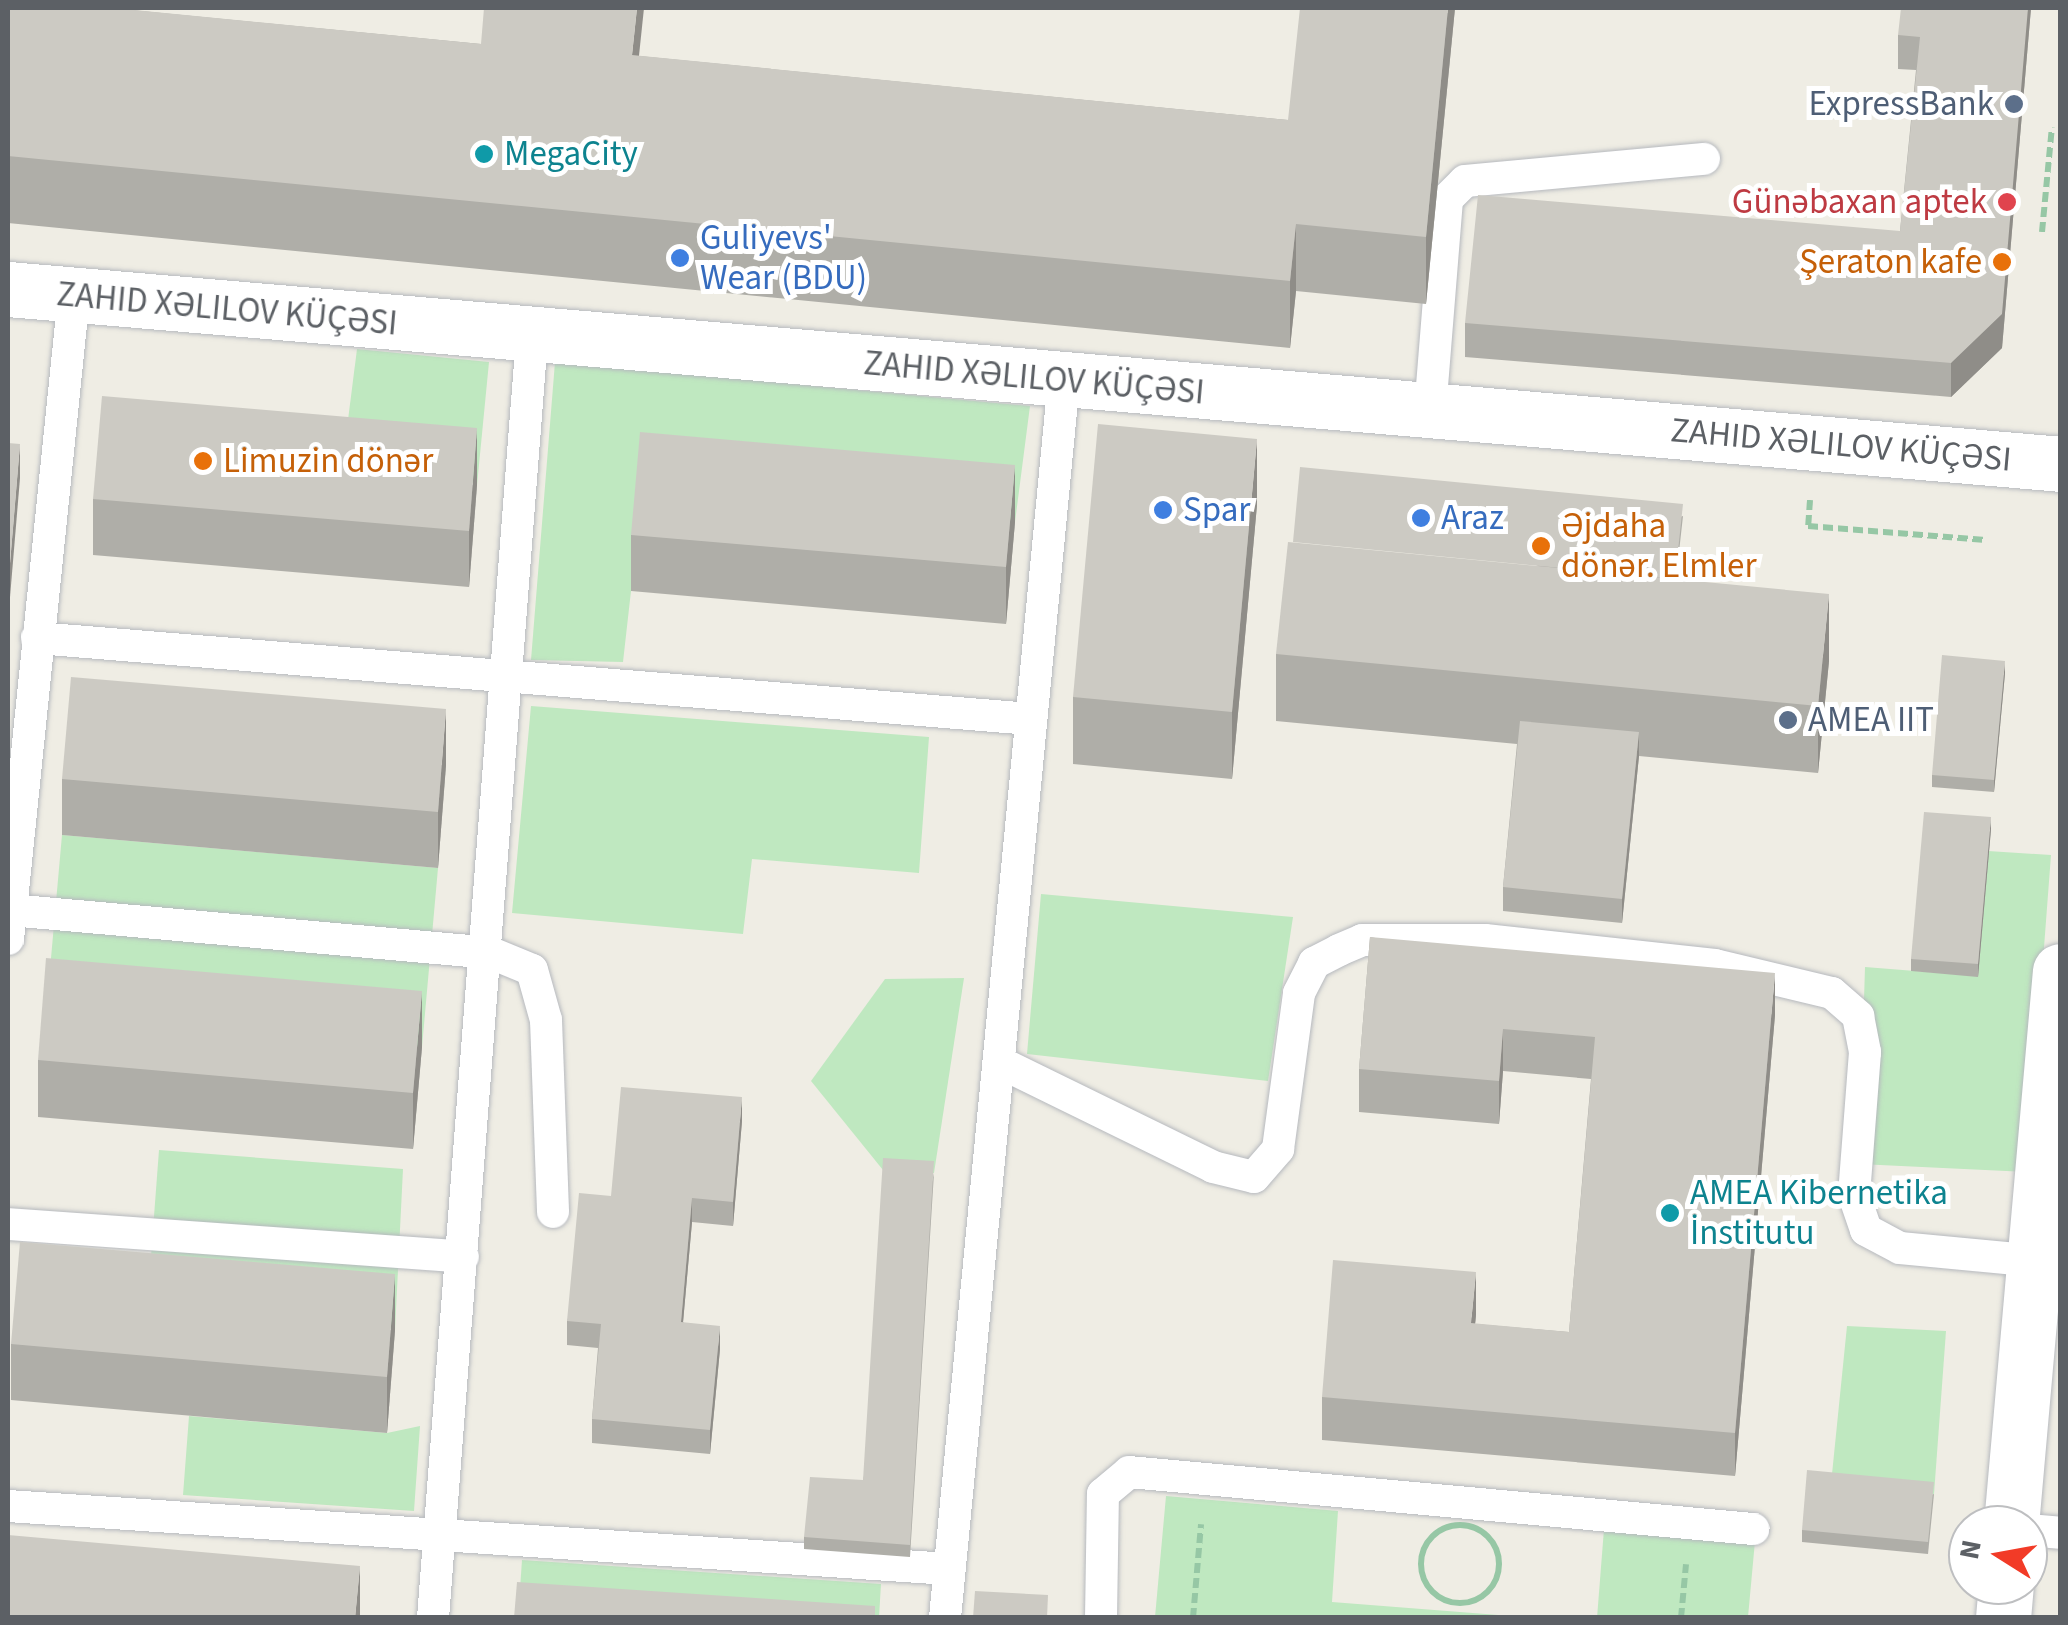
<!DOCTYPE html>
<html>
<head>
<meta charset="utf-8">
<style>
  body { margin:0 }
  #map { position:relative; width:2068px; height:1625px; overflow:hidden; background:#efede4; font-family:"Source Sans 3",sans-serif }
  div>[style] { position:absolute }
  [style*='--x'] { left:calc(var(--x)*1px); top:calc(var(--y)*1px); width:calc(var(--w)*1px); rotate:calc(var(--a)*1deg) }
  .green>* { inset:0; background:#bfe8c0 }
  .path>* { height:6px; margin-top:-3px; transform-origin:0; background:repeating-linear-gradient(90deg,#96c7a5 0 10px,transparent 0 15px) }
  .path>.ring { margin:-3px; padding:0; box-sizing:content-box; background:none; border:6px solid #96c7a5; border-radius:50% }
  .roads { filter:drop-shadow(0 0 2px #b6b9be) drop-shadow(0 0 2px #b6b9be) }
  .service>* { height:32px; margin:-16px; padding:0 16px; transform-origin:16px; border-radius:16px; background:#fff }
  .minor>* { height:55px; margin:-27.5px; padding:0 27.5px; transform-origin:27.5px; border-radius:27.5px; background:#fff }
  .tertiary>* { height:55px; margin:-27.5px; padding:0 27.5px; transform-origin:27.5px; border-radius:27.5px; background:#fff }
  .wall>* { inset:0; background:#afaea8 }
  .shaded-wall>* { inset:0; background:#8f8d88 }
  .building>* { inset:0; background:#cccac3 }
  .dots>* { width:28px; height:28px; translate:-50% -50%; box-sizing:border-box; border:5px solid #fff; border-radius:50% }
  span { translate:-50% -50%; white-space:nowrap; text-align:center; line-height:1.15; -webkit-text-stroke:10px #fff; paint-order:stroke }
  .service-label { font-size:35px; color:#4e5e75 }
  .right { translate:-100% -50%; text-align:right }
  .left { translate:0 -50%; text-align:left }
  .culture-label { font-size:35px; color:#0d838f }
  .health-label { font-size:35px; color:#be3a42 }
  .shop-label { font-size:35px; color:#366cbe }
  .food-label { font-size:35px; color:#c56008 }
  .street-label { font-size:35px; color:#5c6065 }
  .frame { position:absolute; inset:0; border:10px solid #5c6065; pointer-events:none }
  .north { position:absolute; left:1948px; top:1505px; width:100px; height:100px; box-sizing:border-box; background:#fff; border:2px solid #bebfc1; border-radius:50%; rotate:281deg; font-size:28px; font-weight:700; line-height:40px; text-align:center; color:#5c6065 }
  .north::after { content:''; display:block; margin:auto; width:35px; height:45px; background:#f23b27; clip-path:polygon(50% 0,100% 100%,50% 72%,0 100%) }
</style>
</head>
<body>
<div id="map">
  <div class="green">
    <div style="clip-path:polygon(357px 349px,489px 362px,477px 485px,348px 420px)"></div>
    <div style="clip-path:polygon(555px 362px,1030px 406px,1015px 522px,631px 591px,623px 662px,531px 660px)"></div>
    <div style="clip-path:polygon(531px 706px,929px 737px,919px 873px,752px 859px,743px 934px,512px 913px)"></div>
    <div style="clip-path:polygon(62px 835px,438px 868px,422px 1047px,46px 1014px)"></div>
    <div style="clip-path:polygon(1988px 851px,2051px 855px,2027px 1172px,1859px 1164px,1865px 967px,1978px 976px)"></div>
    <div style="clip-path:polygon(1041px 894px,1293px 917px,1268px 1081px,1027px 1054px)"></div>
    <div style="clip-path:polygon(964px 978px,934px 1173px,883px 1170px,811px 1081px,885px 979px)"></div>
    <div style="clip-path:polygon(159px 1150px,403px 1169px,395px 1330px,151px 1256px)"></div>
    <div style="clip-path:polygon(1847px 1326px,1946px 1331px,1934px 1494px,1831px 1484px)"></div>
    <div style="clip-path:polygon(189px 1416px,387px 1433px,420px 1426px,414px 1511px,183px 1495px)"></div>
    <div style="clip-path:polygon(1166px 1496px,1338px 1511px,1332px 1602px,1524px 1617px,1155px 1617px)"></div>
    <div style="clip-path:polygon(1604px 1529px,1755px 1541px,1748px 1617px,1597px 1618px)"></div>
    <div style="clip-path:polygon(522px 1560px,881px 1584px,879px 1617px,518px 1618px)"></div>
  </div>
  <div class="path">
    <div style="--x:2042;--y:232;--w:105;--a:-84.6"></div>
    <div style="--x:1810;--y:500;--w:26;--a:94"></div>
    <div style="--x:1808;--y:526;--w:178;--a:4.5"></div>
    <div class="ring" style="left:1421px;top:1525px;width:72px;height:72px"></div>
    <div style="--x:1193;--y:1618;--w:94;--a:-85.1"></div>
    <div style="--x:1681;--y:1618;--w:54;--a:-84.7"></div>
  </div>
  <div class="roads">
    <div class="service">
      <div style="--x:1430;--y:411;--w:213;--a:-85.4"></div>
      <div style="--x:1447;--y:199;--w:25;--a:-45"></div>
      <div style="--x:1465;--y:181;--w:240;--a:-5.3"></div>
      <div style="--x:37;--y:638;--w:997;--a:4.66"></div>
      <div style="--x:10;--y:910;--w:483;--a:5.1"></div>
      <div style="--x:491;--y:953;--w:44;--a:22.5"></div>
      <div style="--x:532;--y:970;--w:52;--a:74.4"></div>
      <div style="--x:546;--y:1020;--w:192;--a:87.9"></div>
      <div style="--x:8;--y:939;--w:647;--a:-84.15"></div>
      <div style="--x:999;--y:1062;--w:238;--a:26.1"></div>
      <div style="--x:1213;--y:1167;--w:42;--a:13.7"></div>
      <div style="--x:1254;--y:1177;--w:37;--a:-49"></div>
      <div style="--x:1278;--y:1149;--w:157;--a:-82.3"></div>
      <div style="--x:1299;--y:993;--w:34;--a:-63"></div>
      <div style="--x:1314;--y:963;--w:28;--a:-27"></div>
      <div style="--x:1339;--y:950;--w:25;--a:-23"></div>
      <div style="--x:1362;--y:940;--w:123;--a:0"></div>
      <div style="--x:1485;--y:940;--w:231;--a:6.2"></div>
      <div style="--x:1715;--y:965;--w:120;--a:13.5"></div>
      <div style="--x:1832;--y:993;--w:35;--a:41"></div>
      <div style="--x:1858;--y:1016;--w:37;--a:79"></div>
      <div style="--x:1865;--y:1052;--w:143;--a:94.4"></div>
      <div style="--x:1854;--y:1195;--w:37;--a:71"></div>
      <div style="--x:1866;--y:1230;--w:38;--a:28"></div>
      <div style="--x:1900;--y:1248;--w:138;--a:5.4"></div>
      <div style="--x:8;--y:1224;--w:456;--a:4.1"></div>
      <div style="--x:8;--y:1506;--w:943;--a:3.83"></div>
      <div style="--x:2028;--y:1530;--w:32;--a:5"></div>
      <div style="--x:433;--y:1618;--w:1286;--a:-85.58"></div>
      <div style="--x:945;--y:1618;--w:1244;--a:-84.51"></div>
      <div style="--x:1101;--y:1618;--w:124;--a:-89.1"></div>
      <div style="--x:1103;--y:1494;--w:34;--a:-40"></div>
      <div style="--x:1129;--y:1472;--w:627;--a:5.22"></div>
    </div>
    <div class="minor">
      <div style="--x:8;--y:289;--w:2059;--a:4.87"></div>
    </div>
    <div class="tertiary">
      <div style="--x:2011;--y:1525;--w:556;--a:-84.95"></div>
      <div style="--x:2003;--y:1618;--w:33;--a:-85"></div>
    </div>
  </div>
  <div class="wall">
    <div style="clip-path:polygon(8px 8px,131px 8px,131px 10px,481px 44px,639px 56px,1288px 120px,1455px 8px,1426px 304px,1296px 291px,1290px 348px,8px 223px)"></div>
    <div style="clip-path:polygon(2031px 8px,2002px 348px,1951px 397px,1465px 357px,1465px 323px,1900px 231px,1916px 70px,1898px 69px,1898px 35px)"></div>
    <div style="clip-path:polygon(477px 485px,469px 587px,93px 555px,93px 499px)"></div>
    <div style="clip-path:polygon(1257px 505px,1232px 779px,1073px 764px,1073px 697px)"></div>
    <div style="clip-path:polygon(1683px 516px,1676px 579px,1829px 661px,1818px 773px,1639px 756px,1622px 923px,1503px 911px,1503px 887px,1517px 744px,1276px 721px,1276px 654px)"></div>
    <div style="clip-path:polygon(1015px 522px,1006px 624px,631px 591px,631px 535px)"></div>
    <div style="clip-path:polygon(2005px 673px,1994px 792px,1932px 787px,1932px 775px)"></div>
    <div style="clip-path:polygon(446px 765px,438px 868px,62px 835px,62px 779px)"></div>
    <div style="clip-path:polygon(1991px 829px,1978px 977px,1911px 971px,1911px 959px)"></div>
    <div style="clip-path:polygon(1370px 937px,1775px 1015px,1735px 1476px,1322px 1440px,1322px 1397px,1476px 1315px,1475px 1324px,1569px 1332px,1591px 1079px,1503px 1071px,1499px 1124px,1359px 1112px,1359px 1069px)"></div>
    <div style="clip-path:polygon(422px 1047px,413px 1149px,38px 1117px,38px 1060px)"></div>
    <div style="clip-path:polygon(742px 1121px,733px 1226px,692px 1222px,683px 1322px,720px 1349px,710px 1454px,592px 1443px,592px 1419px,598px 1348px,567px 1345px,567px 1321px,611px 1196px)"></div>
    <div style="clip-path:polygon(934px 1173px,910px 1557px,804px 1549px,804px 1537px,863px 1480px)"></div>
    <div style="clip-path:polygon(395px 1330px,387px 1433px,11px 1400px,11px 1344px)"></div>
    <div style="clip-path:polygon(1934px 1494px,1928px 1554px,1802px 1542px,1802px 1530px)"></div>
  </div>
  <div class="shaded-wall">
    <div style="clip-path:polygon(637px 8px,644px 8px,632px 122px,632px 55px)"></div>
    <div style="clip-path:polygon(1448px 8px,1455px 8px,1426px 304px,1426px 237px)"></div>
    <div style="clip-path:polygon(2028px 8px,2031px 8px,2002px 348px,1951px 397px,1951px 363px)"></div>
    <div style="clip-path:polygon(1296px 224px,1296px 291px,1290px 348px,1290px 281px)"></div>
    <div style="clip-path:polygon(477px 428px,477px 485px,469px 587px,469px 531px)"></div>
    <div style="clip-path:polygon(1257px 439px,1257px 505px,1232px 779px,1232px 712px)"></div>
    <div style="clip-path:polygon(20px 444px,20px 478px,8px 621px,8px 587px)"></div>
    <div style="clip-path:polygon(1015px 465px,1015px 522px,1006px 624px,1006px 567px)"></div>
    <div style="clip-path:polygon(1829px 594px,1829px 661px,1818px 773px,1818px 706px)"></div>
    <div style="clip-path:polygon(2005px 661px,2005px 673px,1994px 792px,1994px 780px)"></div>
    <div style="clip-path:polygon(446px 709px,446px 765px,438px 868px,438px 812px)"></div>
    <div style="clip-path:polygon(1639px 732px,1639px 756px,1622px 923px,1622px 899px)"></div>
    <div style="clip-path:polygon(1991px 817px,1991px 829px,1978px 977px,1978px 964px)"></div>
    <div style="clip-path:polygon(1775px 973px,1775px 1015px,1735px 1476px,1735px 1433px)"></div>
    <div style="clip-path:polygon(422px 991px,422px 1047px,413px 1149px,413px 1093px)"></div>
    <div style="clip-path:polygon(1503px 1029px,1503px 1071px,1499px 1124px,1499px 1081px)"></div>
    <div style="clip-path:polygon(742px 1097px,742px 1121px,733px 1226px,733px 1202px)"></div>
    <div style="clip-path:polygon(692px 1198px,692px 1222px,681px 1345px,681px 1322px)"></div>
    <div style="clip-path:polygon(1476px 1272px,1476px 1315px,1471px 1366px,1471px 1323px)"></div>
    <div style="clip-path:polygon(395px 1274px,395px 1330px,387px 1433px,387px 1377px)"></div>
    <div style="clip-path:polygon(720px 1326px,720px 1349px,710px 1454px,710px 1430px)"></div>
    <div style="clip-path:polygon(360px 1566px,360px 1618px,355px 1618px)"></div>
  </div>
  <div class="building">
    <div style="clip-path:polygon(8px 8px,124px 8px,124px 9px,481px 44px,484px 8px,637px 8px,632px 55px,1288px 120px,1300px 8px,1448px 8px,1426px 237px,1296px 224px,1290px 281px,8px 156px)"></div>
    <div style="clip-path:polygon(1901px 8px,2028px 8px,2002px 314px,1951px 363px,1465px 323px,1478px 195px,1900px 231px,1920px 37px,1898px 35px)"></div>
    <div style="clip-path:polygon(102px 396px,477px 428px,469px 531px,93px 499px)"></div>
    <div style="clip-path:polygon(1098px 424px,1257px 439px,1232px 712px,1073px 697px)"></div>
    <div style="clip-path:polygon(640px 432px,1015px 465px,1006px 567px,631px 535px)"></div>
    <div style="clip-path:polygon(8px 443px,20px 444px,8px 587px)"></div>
    <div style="clip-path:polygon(1300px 467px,1683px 504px,1675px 579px,1293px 542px)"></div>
    <div style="clip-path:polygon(1288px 542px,1829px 594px,1818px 706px,1276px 654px)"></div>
    <div style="clip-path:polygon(1942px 655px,2005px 661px,1994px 780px,1932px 775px)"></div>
    <div style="clip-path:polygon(71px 677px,446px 709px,438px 812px,62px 779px)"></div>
    <div style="clip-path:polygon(1520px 721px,1639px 732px,1622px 899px,1503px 887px)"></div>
    <div style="clip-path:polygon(1924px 812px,1991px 817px,1978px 964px,1911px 959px)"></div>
    <div style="clip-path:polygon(1370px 937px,1775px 973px,1735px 1433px,1322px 1397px,1333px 1260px,1476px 1272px,1471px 1323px,1569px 1332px,1595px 1037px,1503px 1029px,1499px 1081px,1359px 1069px)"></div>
    <div style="clip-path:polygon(46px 958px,422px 991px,413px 1093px,38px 1060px)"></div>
    <div style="clip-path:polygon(621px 1087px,742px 1097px,733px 1202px,692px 1198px,681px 1322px,720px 1326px,710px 1430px,592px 1419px,601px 1324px,567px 1321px,579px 1193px,611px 1196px)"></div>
    <div style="clip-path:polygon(883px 1158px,934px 1161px,910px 1545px,804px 1537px,810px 1477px,863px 1480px)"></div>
    <div style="clip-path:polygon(20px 1242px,395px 1274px,387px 1377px,11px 1344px)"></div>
    <div style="clip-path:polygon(1807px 1470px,1934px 1482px,1928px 1542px,1802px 1530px)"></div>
    <div style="clip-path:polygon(8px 1535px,360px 1566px,355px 1618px,8px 1618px)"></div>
    <div style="clip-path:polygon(517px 1582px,875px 1606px,875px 1618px,514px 1618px)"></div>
    <div style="clip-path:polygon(975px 1591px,1048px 1595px,1047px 1618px,973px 1618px)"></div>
  </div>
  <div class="dots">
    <div style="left:2014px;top:104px;background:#5c6f8a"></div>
    <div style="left:484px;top:154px;background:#0f9aa8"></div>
    <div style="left:2007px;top:202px;background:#e0444e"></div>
    <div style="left:680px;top:258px;background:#3f7fe0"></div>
    <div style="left:2002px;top:262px;background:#e8710a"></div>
    <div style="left:203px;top:461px;background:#e8710a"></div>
    <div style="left:1163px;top:510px;background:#3f7fe0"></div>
    <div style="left:1421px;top:518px;background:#3f7fe0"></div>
    <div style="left:1541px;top:546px;background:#e8710a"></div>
    <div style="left:1788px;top:720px;background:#5c6f8a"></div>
    <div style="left:1670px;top:1213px;background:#0f9aa8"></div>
  </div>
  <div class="service-label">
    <span class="right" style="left:1994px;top:104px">ExpressBank</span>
    <span class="left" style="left:1808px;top:720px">AMEA IIT</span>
  </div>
  <div class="culture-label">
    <span class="left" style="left:504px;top:154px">MegaCity</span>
    <span class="left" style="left:1690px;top:1213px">AMEA Kibernetika<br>İnstitutu</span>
  </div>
  <div class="health-label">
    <span class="right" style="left:1987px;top:202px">Günəbaxan aptek</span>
  </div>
  <div class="shop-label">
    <span class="left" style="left:700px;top:258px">Guliyevs'<br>Wear (BDU)</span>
    <span class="left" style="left:1183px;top:510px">Spar</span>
    <span class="left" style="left:1441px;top:518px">Araz</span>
  </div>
  <div class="food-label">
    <span class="right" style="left:1982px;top:262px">Şeraton kafe</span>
    <span class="left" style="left:223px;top:461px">Limuzin dönər</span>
    <span class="left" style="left:1561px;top:546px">Əjdaha<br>dönər. Elmler</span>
  </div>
  <div class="street-label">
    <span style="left:227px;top:309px;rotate:5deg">ZAHID XƏLILOV KÜÇƏSI</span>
    <span style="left:1034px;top:378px;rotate:5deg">ZAHID XƏLILOV KÜÇƏSI</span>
    <span style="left:1841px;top:445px;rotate:5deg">ZAHID XƏLILOV KÜÇƏSI</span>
  </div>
  <div class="frame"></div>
  <div class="north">N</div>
</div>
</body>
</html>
